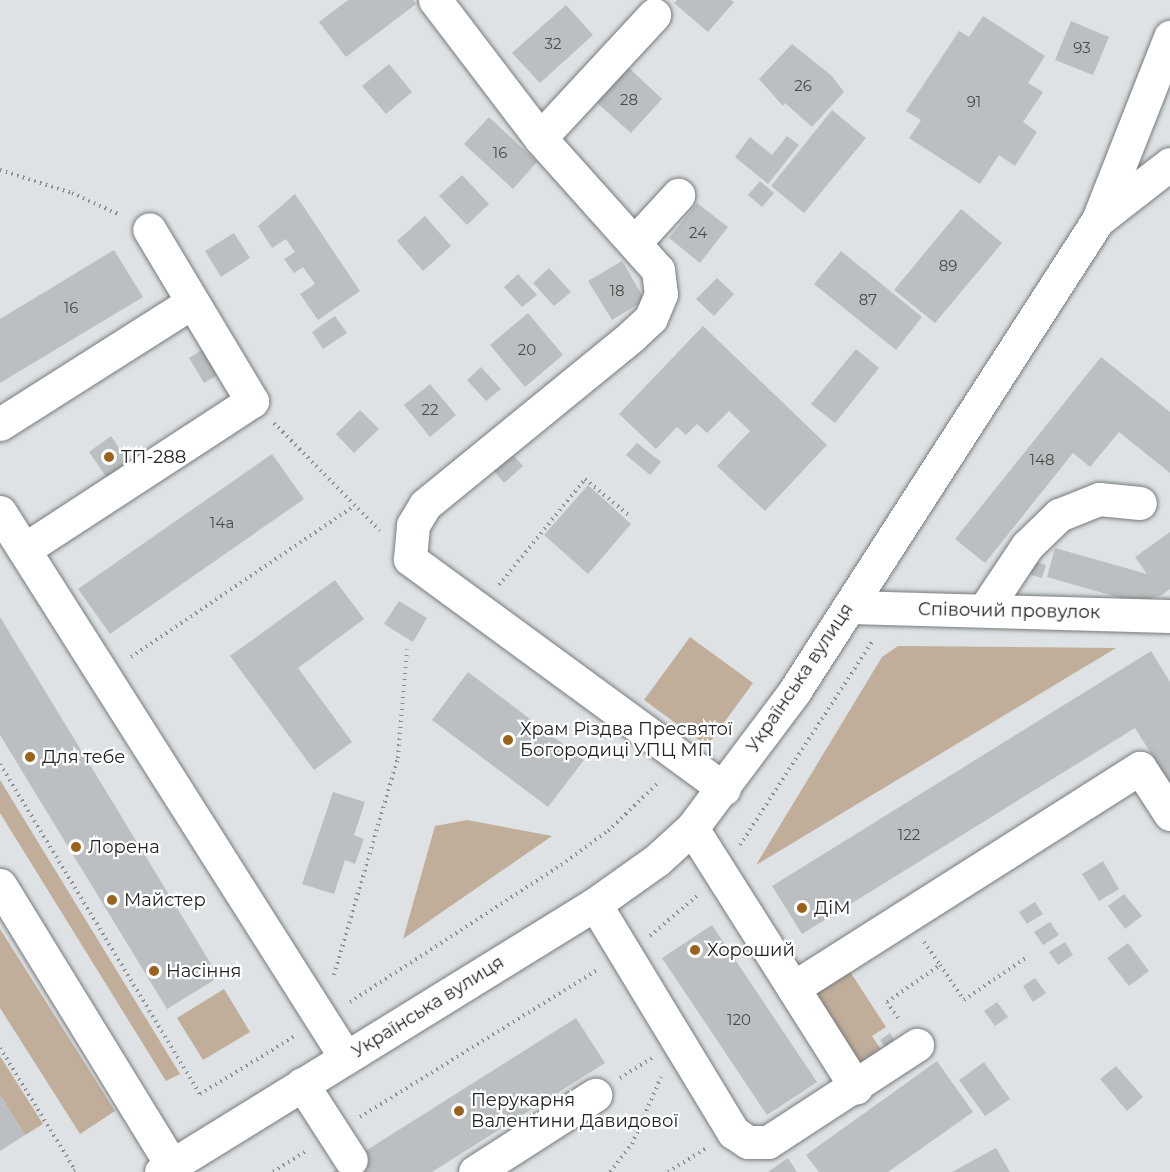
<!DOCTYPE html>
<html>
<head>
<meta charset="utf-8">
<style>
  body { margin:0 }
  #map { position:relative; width:1170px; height:1172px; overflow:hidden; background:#dee2e4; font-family:Montserrat,sans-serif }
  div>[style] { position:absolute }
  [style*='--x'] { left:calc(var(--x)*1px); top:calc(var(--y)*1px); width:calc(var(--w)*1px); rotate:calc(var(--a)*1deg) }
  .green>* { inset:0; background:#c0ae9b }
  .building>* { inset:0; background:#bcbfc1 }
  .path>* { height:4px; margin-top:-2px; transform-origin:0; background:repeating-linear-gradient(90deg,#8c8f90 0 1.5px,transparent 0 6px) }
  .roads { filter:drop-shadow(0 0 2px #787b7d) drop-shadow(0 0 2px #787b7d) }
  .minor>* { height:33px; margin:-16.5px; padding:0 16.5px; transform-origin:16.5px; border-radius:16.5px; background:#fff }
  .major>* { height:33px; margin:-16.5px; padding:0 16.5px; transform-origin:16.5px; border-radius:16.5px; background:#fff }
  .dots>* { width:16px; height:16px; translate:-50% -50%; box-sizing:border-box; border:3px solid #fff; border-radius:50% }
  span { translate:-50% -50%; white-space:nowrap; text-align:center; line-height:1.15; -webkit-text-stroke:4.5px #fff; paint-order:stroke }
  .number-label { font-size:15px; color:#494c4c }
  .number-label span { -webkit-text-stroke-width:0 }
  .poi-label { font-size:18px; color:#232525 }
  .left { translate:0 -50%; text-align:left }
  .street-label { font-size:18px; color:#232525 }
</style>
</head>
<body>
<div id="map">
  <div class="green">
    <div style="clip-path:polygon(690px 637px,753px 683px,707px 746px,644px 700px)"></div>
    <div style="clip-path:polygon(898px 646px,1116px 648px,756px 865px,882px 657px)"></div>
    <div style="clip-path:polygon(0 780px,180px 1074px,166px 1081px,0 813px)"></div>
    <div style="clip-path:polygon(467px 820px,552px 836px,403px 939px,435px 826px)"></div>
    <div style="clip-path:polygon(0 929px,115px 1111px,80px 1134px,0 1008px)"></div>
    <div style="clip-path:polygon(847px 967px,886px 1027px,872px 1036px,884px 1054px,855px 1073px,803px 995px)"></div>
    <div style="clip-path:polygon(224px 989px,250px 1032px,203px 1060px,177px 1018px)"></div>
    <div style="clip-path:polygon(0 1056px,43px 1124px,25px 1135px,0 1095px)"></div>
  </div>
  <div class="building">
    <div style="clip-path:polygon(348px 0,413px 0,416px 4px,346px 57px,319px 22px)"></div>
    <div style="clip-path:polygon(677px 0,731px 0,734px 2px,708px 32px,674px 3px)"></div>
    <div style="clip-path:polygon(566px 5px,593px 35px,540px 83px,512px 53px)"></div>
    <div style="clip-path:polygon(983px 16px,1045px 56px,1028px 83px,1043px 92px,1023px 122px,1037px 132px,1015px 166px,999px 155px,980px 184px,909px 138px,921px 120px,906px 111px,959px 31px,969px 37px)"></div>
    <div style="clip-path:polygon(1071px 21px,1109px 37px,1093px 75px,1055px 60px)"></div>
    <div style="clip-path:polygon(792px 44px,832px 76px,844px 92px,812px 127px,785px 103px,783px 106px,759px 79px)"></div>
    <div style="clip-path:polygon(389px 64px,412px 92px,386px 114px,362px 86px)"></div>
    <div style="clip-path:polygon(627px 66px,662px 99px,631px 133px,595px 101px)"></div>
    <div style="clip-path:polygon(832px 110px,866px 138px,804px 213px,771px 186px)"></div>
    <div style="clip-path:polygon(489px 117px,537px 162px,513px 189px,464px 144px)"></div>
    <div style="clip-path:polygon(787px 136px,799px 145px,768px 184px,735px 157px,750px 137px,772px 155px)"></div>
    <div style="clip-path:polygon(462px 175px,489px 204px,467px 225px,439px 196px)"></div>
    <div style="clip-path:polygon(760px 181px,774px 193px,762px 207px,748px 195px)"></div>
    <div style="clip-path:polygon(295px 194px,360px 291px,318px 320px,300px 294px,315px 284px,303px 267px,294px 273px,284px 259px,295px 252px,286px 239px,272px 248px,258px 226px)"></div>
    <div style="clip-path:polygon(697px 203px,728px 227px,700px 263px,669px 238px)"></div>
    <div style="clip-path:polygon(961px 209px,1002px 243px,935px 323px,894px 290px)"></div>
    <div style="clip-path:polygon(425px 216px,451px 246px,423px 271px,397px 241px)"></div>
    <div style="clip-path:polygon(234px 233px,250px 258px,221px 277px,205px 251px)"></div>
    <div style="clip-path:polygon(114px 250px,143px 297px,0 383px,0 319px)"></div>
    <div style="clip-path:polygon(841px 251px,922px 317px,896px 350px,814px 284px)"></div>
    <div style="clip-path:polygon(622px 261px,645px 300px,612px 320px,588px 281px)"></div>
    <div style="clip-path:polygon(549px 268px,571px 292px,554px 306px,533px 283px)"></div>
    <div style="clip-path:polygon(518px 274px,537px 295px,522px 307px,504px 287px)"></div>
    <div style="clip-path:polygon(717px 278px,734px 294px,714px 316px,696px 299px)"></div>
    <div style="clip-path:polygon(528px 313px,563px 355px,525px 387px,490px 345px)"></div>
    <div style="clip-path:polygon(335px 316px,347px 333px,323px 349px,312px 332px)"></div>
    <div style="clip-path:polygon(703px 326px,827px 445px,765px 511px,717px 466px,750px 431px,729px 411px,707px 433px,697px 424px,686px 435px,677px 427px,656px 449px,619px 414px)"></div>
    <div style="clip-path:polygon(205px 348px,221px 373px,204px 383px,189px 358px)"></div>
    <div style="clip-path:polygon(856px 349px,879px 368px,835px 423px,811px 404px)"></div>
    <div style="clip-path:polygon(1101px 357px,1170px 412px,1170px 473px,1119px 432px,1090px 467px,1073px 453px,985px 563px,955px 539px)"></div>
    <div style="clip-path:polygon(481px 367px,501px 389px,486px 401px,467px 380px)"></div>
    <div style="clip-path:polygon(430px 384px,456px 415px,430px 437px,404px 405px)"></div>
    <div style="clip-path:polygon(360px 410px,379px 429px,354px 453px,336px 434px)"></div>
    <div style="clip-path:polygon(111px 436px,129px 463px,107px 478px,89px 452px)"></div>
    <div style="clip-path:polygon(637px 443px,661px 462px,650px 475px,626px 455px)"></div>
    <div style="clip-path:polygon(272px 454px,304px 499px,110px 634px,78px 589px)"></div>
    <div style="clip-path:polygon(513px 455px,523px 466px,504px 483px,494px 471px)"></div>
    <div style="clip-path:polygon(588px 485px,631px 524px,588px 574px,544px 535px)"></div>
    <div style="clip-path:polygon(1170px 532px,1170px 589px,1162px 595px,1138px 603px,1047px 577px,1055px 548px,1147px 574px,1135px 557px)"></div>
    <div style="clip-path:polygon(1032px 561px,1046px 565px,1042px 578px,1028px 574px)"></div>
    <div style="clip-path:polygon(335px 580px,364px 619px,298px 668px,352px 742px,314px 770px,230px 656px)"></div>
    <div style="clip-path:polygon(399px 601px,427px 618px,413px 642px,384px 624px)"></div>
    <div style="clip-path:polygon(0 617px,219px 977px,167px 1009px,0 735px)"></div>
    <div style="clip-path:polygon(1151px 651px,1170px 682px,1170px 784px,1135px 728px,802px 934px,772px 886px)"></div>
    <div style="clip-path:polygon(468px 672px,584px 760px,548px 807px,432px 720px)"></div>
    <div style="clip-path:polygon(333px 792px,365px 802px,354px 835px,364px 839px,355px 864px,345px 860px,334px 894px,302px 884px)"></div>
    <div style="clip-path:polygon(1103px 861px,1119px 889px,1099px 901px,1082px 874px)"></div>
    <div style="clip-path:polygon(1124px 894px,1142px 916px,1125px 929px,1108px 906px)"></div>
    <div style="clip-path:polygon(1035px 902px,1043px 914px,1027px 924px,1019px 912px)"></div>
    <div style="clip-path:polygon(1050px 922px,1059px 935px,1043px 945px,1034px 932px)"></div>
    <div style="clip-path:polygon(712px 925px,817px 1082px,767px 1115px,662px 958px)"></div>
    <div style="clip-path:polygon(1065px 942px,1073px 955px,1058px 965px,1049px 952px)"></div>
    <div style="clip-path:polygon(1128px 943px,1149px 971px,1129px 986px,1107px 958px)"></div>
    <div style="clip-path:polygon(1035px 978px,1046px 993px,1033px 1002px,1023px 986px)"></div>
    <div style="clip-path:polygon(997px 1002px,1008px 1017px,995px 1026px,984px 1011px)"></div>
    <div style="clip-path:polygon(576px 1018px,605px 1063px,432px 1172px,332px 1172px)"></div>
    <div style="clip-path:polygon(890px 1033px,896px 1043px,887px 1049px,880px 1040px)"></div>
    <div style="clip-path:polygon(937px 1061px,973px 1112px,888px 1172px,819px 1172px,806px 1155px)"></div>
    <div style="clip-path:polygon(984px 1062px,1010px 1099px,985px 1116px,959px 1080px)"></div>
    <div style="clip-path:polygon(1116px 1066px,1143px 1097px,1127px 1111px,1100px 1079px)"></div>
    <div style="clip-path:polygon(0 1095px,25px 1135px,0 1151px)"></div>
    <div style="clip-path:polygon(996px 1148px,1010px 1172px,952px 1172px)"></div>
    <div style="clip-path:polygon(788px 1158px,797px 1172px,768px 1172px)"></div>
  </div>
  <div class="path">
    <div style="--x:0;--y:170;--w:76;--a:17.7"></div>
    <div style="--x:72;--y:193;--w:53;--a:24.6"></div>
    <div style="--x:274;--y:423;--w:151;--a:45.5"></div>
    <div style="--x:499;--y:585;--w:136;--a:-50.9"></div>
    <div style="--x:585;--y:479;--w:60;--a:39.6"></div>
    <div style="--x:131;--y:657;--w:269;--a:-34.1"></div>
    <div style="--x:0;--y:764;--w:386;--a:58.8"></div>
    <div style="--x:200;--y:1094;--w:111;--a:-31.4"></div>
    <div style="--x:740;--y:845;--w:244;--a:-57"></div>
    <div style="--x:650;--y:936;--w:62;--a:-40.4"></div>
    <div style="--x:924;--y:942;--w:28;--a:55"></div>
    <div style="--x:334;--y:975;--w:226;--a:-73.6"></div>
    <div style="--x:398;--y:758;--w:109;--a:-85.3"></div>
    <div style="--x:350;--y:1002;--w:252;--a:-33"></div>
    <div style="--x:561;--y:865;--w:58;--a:-35.9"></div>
    <div style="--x:608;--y:831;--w:72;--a:-43.9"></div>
    <div style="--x:898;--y:1018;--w:19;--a:-125"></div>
    <div style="--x:887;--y:1002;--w:65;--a:-34.9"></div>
    <div style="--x:940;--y:965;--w:42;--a:55.6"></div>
    <div style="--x:964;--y:1000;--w:76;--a:-34.3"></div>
    <div style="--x:0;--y:1048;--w:143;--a:58.4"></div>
    <div style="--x:75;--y:1170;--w:4;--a:153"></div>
    <div style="--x:620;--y:1078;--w:38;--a:-32"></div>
    <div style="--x:360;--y:1117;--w:281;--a:-31.8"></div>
    <div style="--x:273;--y:1172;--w:41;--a:-32.2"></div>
    <div style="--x:610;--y:1172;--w:36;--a:-52"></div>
    <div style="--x:632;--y:1144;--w:73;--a:-66.6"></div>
    <div style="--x:668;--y:1172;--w:44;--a:-31.9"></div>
  </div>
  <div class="roads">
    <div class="minor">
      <div style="--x:435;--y:0;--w:173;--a:52.7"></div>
      <div style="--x:540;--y:138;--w:177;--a:48.2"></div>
      <div style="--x:658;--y:270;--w:24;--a:83"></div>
      <div style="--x:661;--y:294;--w:26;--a:113"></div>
      <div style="--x:651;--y:318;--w:26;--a:137"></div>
      <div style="--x:632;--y:336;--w:267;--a:140.8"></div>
      <div style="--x:425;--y:505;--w:23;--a:121"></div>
      <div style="--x:413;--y:525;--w:34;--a:95"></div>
      <div style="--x:410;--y:559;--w:389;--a:36.2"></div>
      <div style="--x:540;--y:138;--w:168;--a:-47.2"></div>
      <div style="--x:1098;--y:220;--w:197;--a:-68.5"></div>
      <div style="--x:635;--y:242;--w:64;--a:-47.5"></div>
      <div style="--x:0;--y:424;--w:226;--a:-32.4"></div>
      <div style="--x:0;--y:512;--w:646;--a:57.64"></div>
      <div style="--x:25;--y:549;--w:271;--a:-33.1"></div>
      <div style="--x:252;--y:401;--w:200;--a:-120.9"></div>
      <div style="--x:849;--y:607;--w:321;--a:1.6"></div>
      <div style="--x:985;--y:609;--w:76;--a:-56.3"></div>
      <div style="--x:1027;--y:546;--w:45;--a:-44.1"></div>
      <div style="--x:1059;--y:515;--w:43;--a:-21.8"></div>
      <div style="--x:1099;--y:499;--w:41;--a:5.6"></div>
      <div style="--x:692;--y:828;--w:307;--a:57.7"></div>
      <div style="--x:595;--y:904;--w:267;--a:58.8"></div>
      <div style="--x:733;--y:1132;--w:18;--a:34"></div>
      <div style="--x:748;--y:1142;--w:20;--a:0"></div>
      <div style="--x:768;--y:1142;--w:178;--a:-33.1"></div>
      <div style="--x:793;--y:988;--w:411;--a:-32.4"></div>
      <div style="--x:1140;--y:768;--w:55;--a:56.9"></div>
      <div style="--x:302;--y:1084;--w:90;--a:57.2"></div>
      <div style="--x:475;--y:1172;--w:143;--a:-32.7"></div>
    </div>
    <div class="major">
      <div style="--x:0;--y:885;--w:337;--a:58.5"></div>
      <div style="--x:161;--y:1172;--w:510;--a:-31.7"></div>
      <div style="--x:595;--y:904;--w:76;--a:-35.4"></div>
      <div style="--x:657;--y:860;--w:47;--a:-42.4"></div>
      <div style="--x:692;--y:828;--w:170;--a:-53.1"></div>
      <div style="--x:794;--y:692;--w:561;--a:-57.22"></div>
      <div style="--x:1098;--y:220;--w:91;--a:-37.9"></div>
    </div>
  </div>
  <div class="dots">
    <div style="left:109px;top:457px;background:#9a631d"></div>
    <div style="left:508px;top:740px;background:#9a631d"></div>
    <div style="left:30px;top:757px;background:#9a631d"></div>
    <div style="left:76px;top:847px;background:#9a631d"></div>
    <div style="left:112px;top:900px;background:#9a631d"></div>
    <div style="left:802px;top:908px;background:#9a631d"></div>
    <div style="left:695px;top:950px;background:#9a631d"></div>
    <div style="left:154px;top:971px;background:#9a631d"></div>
    <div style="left:459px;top:1111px;background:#9a631d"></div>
  </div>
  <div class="number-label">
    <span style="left:553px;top:44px">32</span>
    <span style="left:1082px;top:48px">93</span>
    <span style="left:803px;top:86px">26</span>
    <span style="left:629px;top:100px">28</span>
    <span style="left:974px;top:102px">91</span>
    <span style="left:500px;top:153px">16</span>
    <span style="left:698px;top:233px">24</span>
    <span style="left:948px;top:266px">89</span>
    <span style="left:617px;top:291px">18</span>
    <span style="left:868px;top:300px">87</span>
    <span style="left:71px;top:308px">16</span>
    <span style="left:527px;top:350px">20</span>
    <span style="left:430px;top:410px">22</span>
    <span style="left:1042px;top:460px">148</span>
    <span style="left:222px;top:523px">14а</span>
    <span style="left:909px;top:835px">122</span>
    <span style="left:739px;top:1020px">120</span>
  </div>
  <div class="poi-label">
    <span class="left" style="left:121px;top:457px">ТП-288</span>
    <span class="left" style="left:520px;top:740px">Храм Різдва Пресвятої<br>Богородиці УПЦ МП</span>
    <span class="left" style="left:42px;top:757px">Для тебе</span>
    <span class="left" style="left:88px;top:847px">Лорена</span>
    <span class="left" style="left:124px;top:900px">Майстер</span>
    <span class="left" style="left:814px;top:908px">ДіМ</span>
    <span class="left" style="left:707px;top:950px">Хороший</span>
    <span class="left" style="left:166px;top:971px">Насіння</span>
    <span class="left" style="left:471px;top:1111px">Перукарня<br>Валентини Давидової</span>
  </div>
  <div class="street-label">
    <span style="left:1009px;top:611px;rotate:1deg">Співочий провулок</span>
    <span style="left:800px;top:678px;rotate:-56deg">Українська вулиця</span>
    <span style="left:428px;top:1007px;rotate:-32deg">Українська вулиця</span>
  </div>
</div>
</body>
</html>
